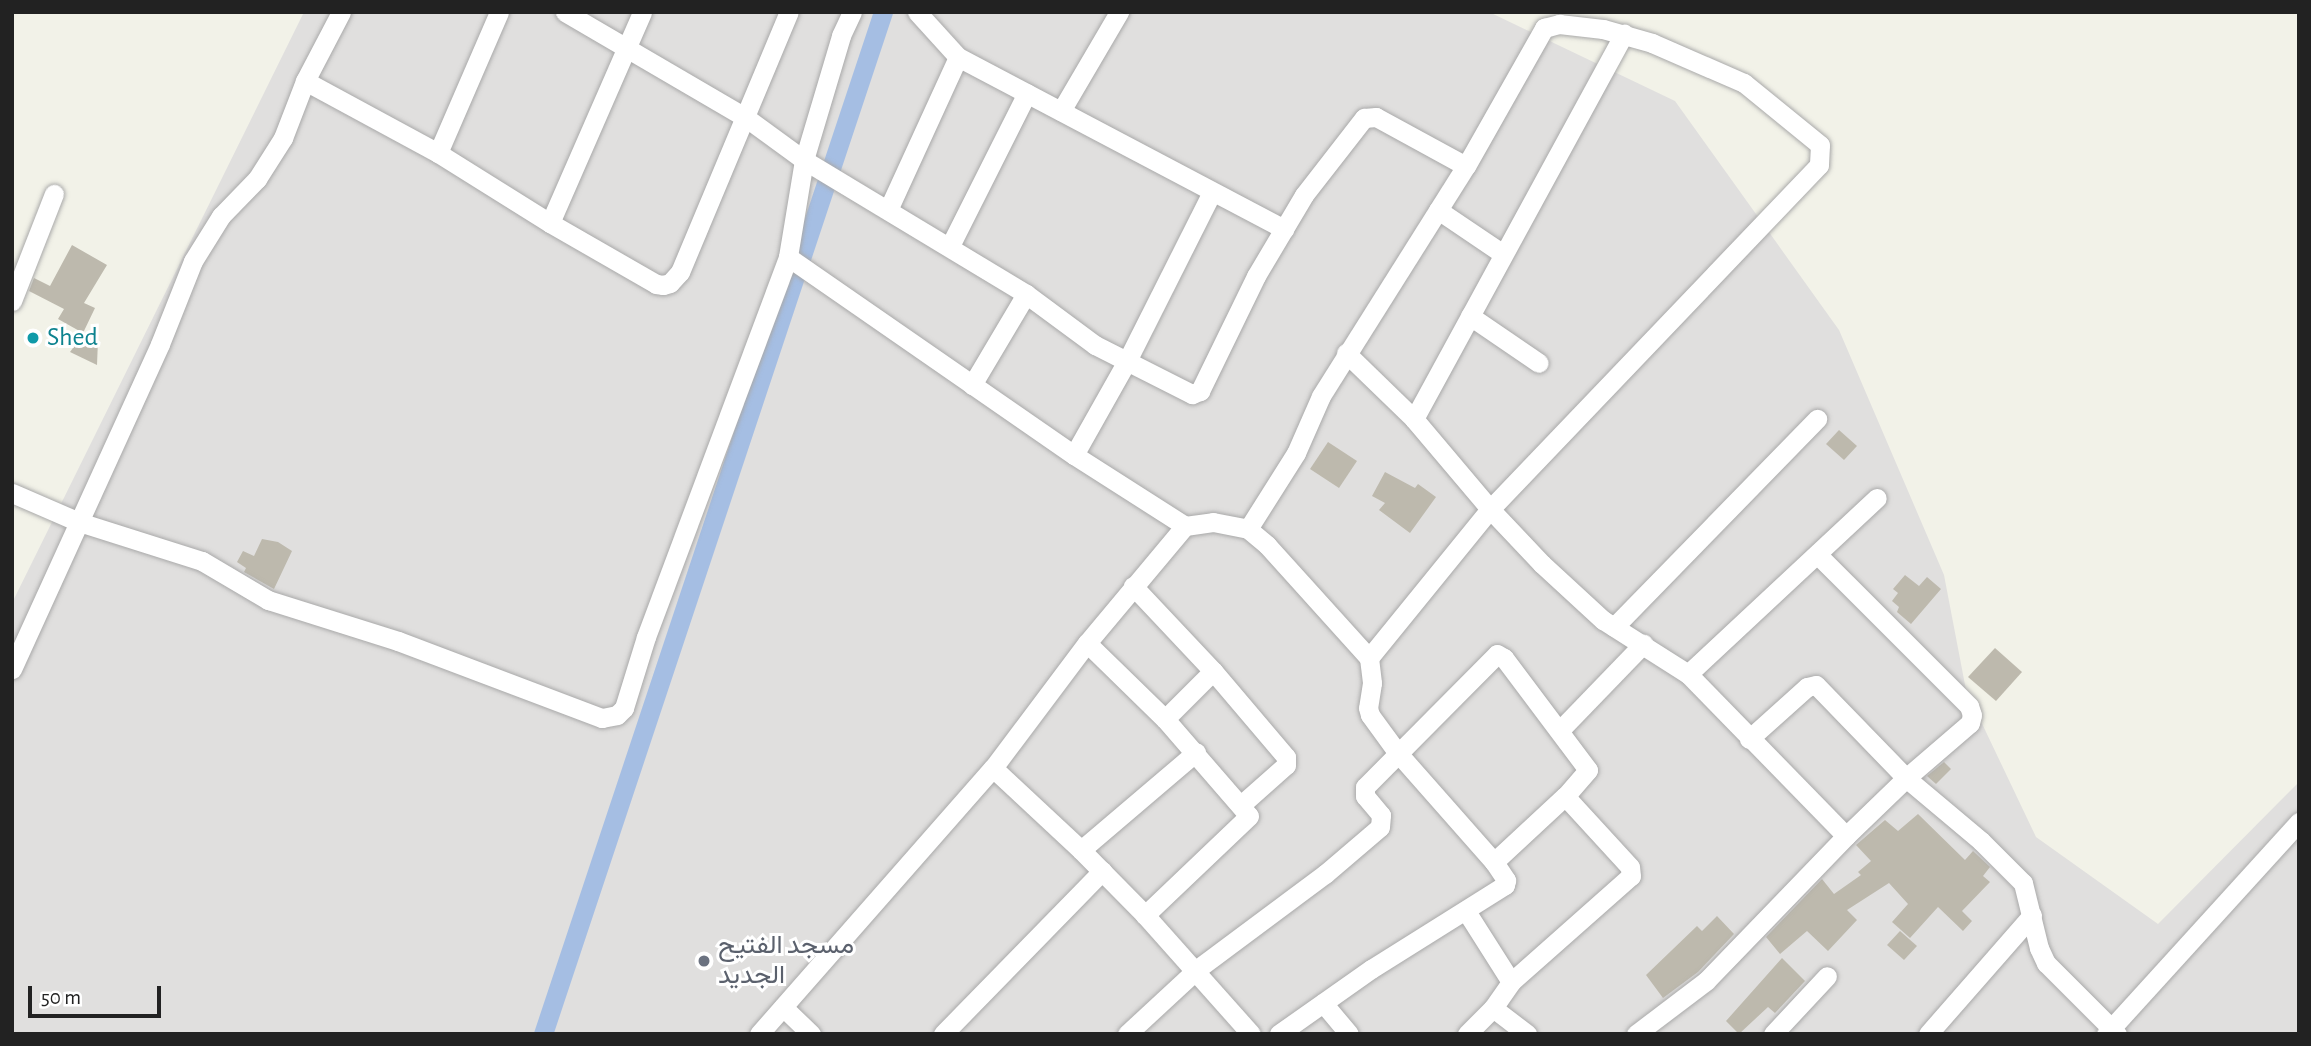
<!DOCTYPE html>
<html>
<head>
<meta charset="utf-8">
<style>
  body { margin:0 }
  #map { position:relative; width:2311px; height:1046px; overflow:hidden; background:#f2f2e8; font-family:"Alegreya Sans",Vazirmatn,sans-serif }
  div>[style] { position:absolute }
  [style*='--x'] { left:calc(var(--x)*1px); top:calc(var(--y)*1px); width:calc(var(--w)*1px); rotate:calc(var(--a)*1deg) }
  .residential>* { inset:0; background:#e0dfde }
  .canal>* { height:19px; margin:-9.5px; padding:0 9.5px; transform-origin:9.5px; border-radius:9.5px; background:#a5bee3 }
  .building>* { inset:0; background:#bdb9ad }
  .roads { filter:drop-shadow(0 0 2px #a9a9a9) drop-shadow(0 0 2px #a9a9a9) }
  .street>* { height:19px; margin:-9.5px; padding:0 9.5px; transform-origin:9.5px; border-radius:9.5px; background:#fff }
  .dots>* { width:19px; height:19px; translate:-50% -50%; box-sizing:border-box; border:4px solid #fff; border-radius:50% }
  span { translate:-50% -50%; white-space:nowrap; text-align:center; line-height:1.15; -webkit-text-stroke:6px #fff; paint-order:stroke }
  .culture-label { font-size:26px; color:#0d838f }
  .left { translate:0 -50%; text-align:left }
  .worship-label { font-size:26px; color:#5b616d }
  .frame { position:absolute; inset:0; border:14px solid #222; pointer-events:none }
  .scale { position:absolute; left:28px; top:986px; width:133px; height:32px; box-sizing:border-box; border:4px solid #222; border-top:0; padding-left:9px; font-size:21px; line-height:24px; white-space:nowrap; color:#222; -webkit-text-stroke:5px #fff; paint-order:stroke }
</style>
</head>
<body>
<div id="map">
  <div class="residential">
    <div style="clip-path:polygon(304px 12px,1489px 12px,1675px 101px,1839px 330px,1944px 575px,1966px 690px,2036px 837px,2158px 924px,2299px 782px,2299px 1034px,12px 1034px,12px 603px)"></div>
  </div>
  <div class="canal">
    <div style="--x:543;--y:1034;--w:1077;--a:-71.6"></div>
  </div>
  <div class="building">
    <div style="clip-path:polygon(72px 245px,107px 265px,84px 303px,95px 308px,83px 333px,58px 319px,64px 309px,29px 291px,34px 278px,50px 286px)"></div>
    <div style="clip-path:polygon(85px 332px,98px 340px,97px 365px,70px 352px)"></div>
    <div style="clip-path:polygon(1839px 430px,1857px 446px,1844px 460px,1826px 444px)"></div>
    <div style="clip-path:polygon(1328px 442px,1357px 461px,1339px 488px,1310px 469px)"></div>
    <div style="clip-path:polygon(1385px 472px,1415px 488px,1418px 484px,1436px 497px,1410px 533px,1379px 510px,1385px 503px,1372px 496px)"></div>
    <div style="clip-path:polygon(262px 539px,278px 542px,292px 551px,274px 589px,244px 572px,246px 568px,237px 562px,243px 551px,254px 556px)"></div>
    <div style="clip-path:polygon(1905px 575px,1919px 586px,1927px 577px,1941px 589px,1911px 624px,1897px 612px,1899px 607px,1892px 601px,1898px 593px,1893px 589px)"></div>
    <div style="clip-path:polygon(1995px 648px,2022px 672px,1996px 701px,1968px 677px)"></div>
    <div style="clip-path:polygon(1944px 762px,1951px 769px,1936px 784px,1927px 776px)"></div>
    <div style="clip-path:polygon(1918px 814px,1965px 860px,1973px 851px,1990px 867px,1983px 876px,1990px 882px,1962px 911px,1972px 921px,1963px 931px,1938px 907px,1910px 938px,1892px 922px,1908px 904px,1889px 883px,1847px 910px,1857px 920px,1828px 951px,1807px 931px,1780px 954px,1766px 937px,1822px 879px,1834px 894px,1861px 875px,1858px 872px,1871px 861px,1856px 845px,1885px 820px,1898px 831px)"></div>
    <div style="clip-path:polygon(1717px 916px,1734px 934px,1698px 972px,1663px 998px,1646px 975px,1697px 926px,1702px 931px)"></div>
    <div style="clip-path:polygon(1900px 931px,1917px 946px,1904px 960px,1887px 945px)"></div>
    <div style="clip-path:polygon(1782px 958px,1805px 981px,1775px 1013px,1768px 1007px,1739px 1034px,1726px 1021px)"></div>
  </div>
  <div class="roads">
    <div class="street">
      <div style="--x:565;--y:12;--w:208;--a:30.3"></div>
      <div style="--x:745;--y:117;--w:73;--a:36.1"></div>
      <div style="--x:804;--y:160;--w:259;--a:31.1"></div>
      <div style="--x:1026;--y:294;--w:86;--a:36.5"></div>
      <div style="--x:1095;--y:345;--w:109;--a:26.8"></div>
      <div style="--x:1192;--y:394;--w:9;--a:-21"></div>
      <div style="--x:1200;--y:391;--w:128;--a:-64"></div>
      <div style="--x:1256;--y:276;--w:94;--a:-59.3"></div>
      <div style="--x:1304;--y:195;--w:98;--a:-52.1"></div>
      <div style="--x:1364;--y:118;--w:12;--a:-5"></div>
      <div style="--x:1376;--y:117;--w:102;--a:28.6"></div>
      <div style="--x:852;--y:12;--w:26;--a:115"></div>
      <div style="--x:841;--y:36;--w:129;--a:106.6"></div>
      <div style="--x:804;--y:160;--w:98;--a:99.4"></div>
      <div style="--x:788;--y:257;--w:348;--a:34.7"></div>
      <div style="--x:1074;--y:455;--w:132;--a:32.6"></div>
      <div style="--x:917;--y:12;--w:61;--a:47.7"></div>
      <div style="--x:958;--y:57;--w:369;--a:27.8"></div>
      <div style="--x:305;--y:81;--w:151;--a:28.4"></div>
      <div style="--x:438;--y:153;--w:132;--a:32"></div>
      <div style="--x:550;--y:223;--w:122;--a:29.9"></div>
      <div style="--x:656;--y:284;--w:7;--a:8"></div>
      <div style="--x:663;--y:285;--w:7;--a:-16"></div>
      <div style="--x:670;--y:283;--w:15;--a:-48"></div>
      <div style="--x:680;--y:272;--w:282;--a:-67.3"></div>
      <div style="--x:1061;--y:111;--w:115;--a:-59.6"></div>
      <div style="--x:438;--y:153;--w:154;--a:-66.6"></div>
      <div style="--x:888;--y:210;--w:168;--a:-65.4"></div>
      <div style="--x:1438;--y:210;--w:78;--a:34.1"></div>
      <div style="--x:550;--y:223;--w:230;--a:-66.4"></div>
      <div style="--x:950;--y:246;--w:171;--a:-63.3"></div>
      <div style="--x:12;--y:301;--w:115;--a:-68.6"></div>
      <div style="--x:1470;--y:316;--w:83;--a:34.3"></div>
      <div style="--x:1346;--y:353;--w:95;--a:44.1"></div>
      <div style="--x:1414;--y:419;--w:118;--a:49.8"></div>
      <div style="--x:1490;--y:509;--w:76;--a:46.6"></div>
      <div style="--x:1542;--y:564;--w:83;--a:42.6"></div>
      <div style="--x:1603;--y:620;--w:101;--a:32.4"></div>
      <div style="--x:1688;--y:674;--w:226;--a:45.7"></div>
      <div style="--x:972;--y:385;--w:106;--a:-59.3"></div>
      <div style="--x:1414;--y:419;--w:439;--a:-61.4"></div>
      <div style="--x:1074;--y:455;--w:108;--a:-60.6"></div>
      <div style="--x:1127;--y:361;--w:189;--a:-63.3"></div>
      <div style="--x:12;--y:493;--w:73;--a:23.4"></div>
      <div style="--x:79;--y:522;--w:129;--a:17.6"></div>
      <div style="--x:202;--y:561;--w:77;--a:30.6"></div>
      <div style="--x:268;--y:600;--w:136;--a:17.5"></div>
      <div style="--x:398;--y:641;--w:218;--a:20.7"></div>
      <div style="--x:602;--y:718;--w:15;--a:-11"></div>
      <div style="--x:617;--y:715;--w:10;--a:-45"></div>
      <div style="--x:624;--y:708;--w:74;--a:-72.8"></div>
      <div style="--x:646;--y:637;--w:406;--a:-69.5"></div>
      <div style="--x:1248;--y:529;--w:90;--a:-57.7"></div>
      <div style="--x:1296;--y:453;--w:62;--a:-66.3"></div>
      <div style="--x:1321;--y:396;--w:272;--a:-57.8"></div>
      <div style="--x:1466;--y:166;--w:159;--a:-60.5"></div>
      <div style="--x:1544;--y:28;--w:16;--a:-15"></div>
      <div style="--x:1559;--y:24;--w:44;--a:6.5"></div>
      <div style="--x:1603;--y:29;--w:51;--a:15.9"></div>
      <div style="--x:1652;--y:43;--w:100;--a:23.5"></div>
      <div style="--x:1744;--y:83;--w:98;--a:39.2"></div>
      <div style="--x:1820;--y:145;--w:20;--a:93"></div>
      <div style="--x:1819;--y:165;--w:476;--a:133.7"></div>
      <div style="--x:1490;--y:509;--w:192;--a:129.1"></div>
      <div style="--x:1369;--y:658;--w:25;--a:83"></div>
      <div style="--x:1372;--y:683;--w:25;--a:99"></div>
      <div style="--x:1368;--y:708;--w:7;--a:74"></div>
      <div style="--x:1370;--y:715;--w:46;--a:53.9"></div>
      <div style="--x:1397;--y:752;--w:147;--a:48.6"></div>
      <div style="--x:1494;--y:862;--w:22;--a:56"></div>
      <div style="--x:1506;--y:880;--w:5;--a:101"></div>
      <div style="--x:1505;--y:885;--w:158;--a:147.9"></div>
      <div style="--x:1371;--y:969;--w:113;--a:144.8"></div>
      <div style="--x:1133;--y:586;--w:117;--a:46.7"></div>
      <div style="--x:1213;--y:671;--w:113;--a:49.7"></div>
      <div style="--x:1286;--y:757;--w:8;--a:90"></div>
      <div style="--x:1286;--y:765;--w:59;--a:138.4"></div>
      <div style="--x:1614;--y:627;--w:291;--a:-45.7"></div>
      <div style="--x:1087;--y:643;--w:109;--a:44.3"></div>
      <div style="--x:1165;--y:719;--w:128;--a:49.1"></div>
      <div style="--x:1249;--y:816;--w:144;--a:136.4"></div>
      <div style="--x:12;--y:669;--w:357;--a:-65.5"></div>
      <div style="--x:160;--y:344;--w:89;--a:-68.3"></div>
      <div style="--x:193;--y:261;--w:53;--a:-58.1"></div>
      <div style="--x:221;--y:216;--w:52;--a:-45.8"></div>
      <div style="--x:257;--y:179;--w:49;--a:-57.6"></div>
      <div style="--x:283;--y:138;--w:61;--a:-68.9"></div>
      <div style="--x:305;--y:81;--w:78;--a:-62.4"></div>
      <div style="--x:1688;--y:674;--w:258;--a:-43"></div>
      <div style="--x:1165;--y:719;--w:68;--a:-45"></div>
      <div style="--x:1560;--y:730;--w:120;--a:-46"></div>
      <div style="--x:1749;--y:739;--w:78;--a:-41.9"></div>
      <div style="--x:1807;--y:687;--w:9;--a:-13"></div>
      <div style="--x:1816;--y:685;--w:129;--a:45.9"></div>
      <div style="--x:1906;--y:778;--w:98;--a:40"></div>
      <div style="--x:1981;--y:841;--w:59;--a:45"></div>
      <div style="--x:2023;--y:883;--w:67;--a:76.2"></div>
      <div style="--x:2039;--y:948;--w:17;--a:65"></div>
      <div style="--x:2046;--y:963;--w:100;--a:45"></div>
      <div style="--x:993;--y:768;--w:120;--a:43"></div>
      <div style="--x:1081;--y:850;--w:91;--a:45.4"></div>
      <div style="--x:1145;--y:915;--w:159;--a:48.3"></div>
      <div style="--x:1081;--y:850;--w:151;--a:-40.4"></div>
      <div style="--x:1466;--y:911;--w:84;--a:57.6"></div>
      <div style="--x:1323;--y:1003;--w:40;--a:50"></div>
      <div style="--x:783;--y:1007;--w:39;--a:44"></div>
      <div style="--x:1493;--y:1008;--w:43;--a:37.4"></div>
      <div style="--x:759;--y:1034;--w:354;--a:-48.7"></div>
      <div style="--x:993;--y:768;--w:156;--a:-53.1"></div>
      <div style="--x:1087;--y:643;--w:153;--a:-50.1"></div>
      <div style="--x:1185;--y:526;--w:28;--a:-8"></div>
      <div style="--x:1213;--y:522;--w:36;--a:11"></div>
      <div style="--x:1248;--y:529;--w:25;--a:40"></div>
      <div style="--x:1267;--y:545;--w:152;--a:47.9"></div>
      <div style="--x:943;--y:1034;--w:228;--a:-45.7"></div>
      <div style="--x:1127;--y:1034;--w:94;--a:-42.8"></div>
      <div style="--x:1196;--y:970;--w:161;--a:-36.7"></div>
      <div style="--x:1325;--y:874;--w:72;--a:-40.5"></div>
      <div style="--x:1380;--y:827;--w:12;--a:-85"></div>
      <div style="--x:1381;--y:815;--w:25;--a:-130"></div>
      <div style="--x:1365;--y:796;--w:9;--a:-90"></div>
      <div style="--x:1365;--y:787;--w:187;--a:-45.2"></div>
      <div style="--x:1497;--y:654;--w:8;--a:30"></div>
      <div style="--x:1504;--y:658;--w:140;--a:53.1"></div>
      <div style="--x:1588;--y:770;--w:35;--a:131"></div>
      <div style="--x:1565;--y:796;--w:97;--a:137.1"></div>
      <div style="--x:1467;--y:1034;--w:37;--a:-45"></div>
      <div style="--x:1493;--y:1008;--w:32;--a:-55"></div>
      <div style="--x:1511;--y:982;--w:160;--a:-41.5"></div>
      <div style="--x:1631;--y:876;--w:9;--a:-96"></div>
      <div style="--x:1630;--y:867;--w:96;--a:-132.5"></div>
      <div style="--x:1636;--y:1034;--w:88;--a:-37.1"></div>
      <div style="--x:1706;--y:981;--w:202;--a:-46"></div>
      <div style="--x:1846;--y:836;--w:83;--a:-44"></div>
      <div style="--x:1906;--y:778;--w:84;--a:-40.7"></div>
      <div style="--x:1970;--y:723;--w:8;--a:-76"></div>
      <div style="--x:1972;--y:715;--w:9;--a:-108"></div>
      <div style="--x:1969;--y:706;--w:214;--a:-135"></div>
      <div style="--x:1773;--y:1034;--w:79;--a:-47"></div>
      <div style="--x:1928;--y:1034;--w:158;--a:-48.8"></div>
      <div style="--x:2106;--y:1034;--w:287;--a:-47.7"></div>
    </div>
  </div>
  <div class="dots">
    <div style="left:33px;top:338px;background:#0f9aa8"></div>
    <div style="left:704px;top:961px;background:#6b7280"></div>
  </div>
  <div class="culture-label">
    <span class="left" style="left:47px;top:338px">Shed</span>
  </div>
  <div class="worship-label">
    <span class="left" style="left:718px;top:961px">مسجد الفتيح<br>الجديد</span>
  </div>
  <div class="frame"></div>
  <div class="scale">50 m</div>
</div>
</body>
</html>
